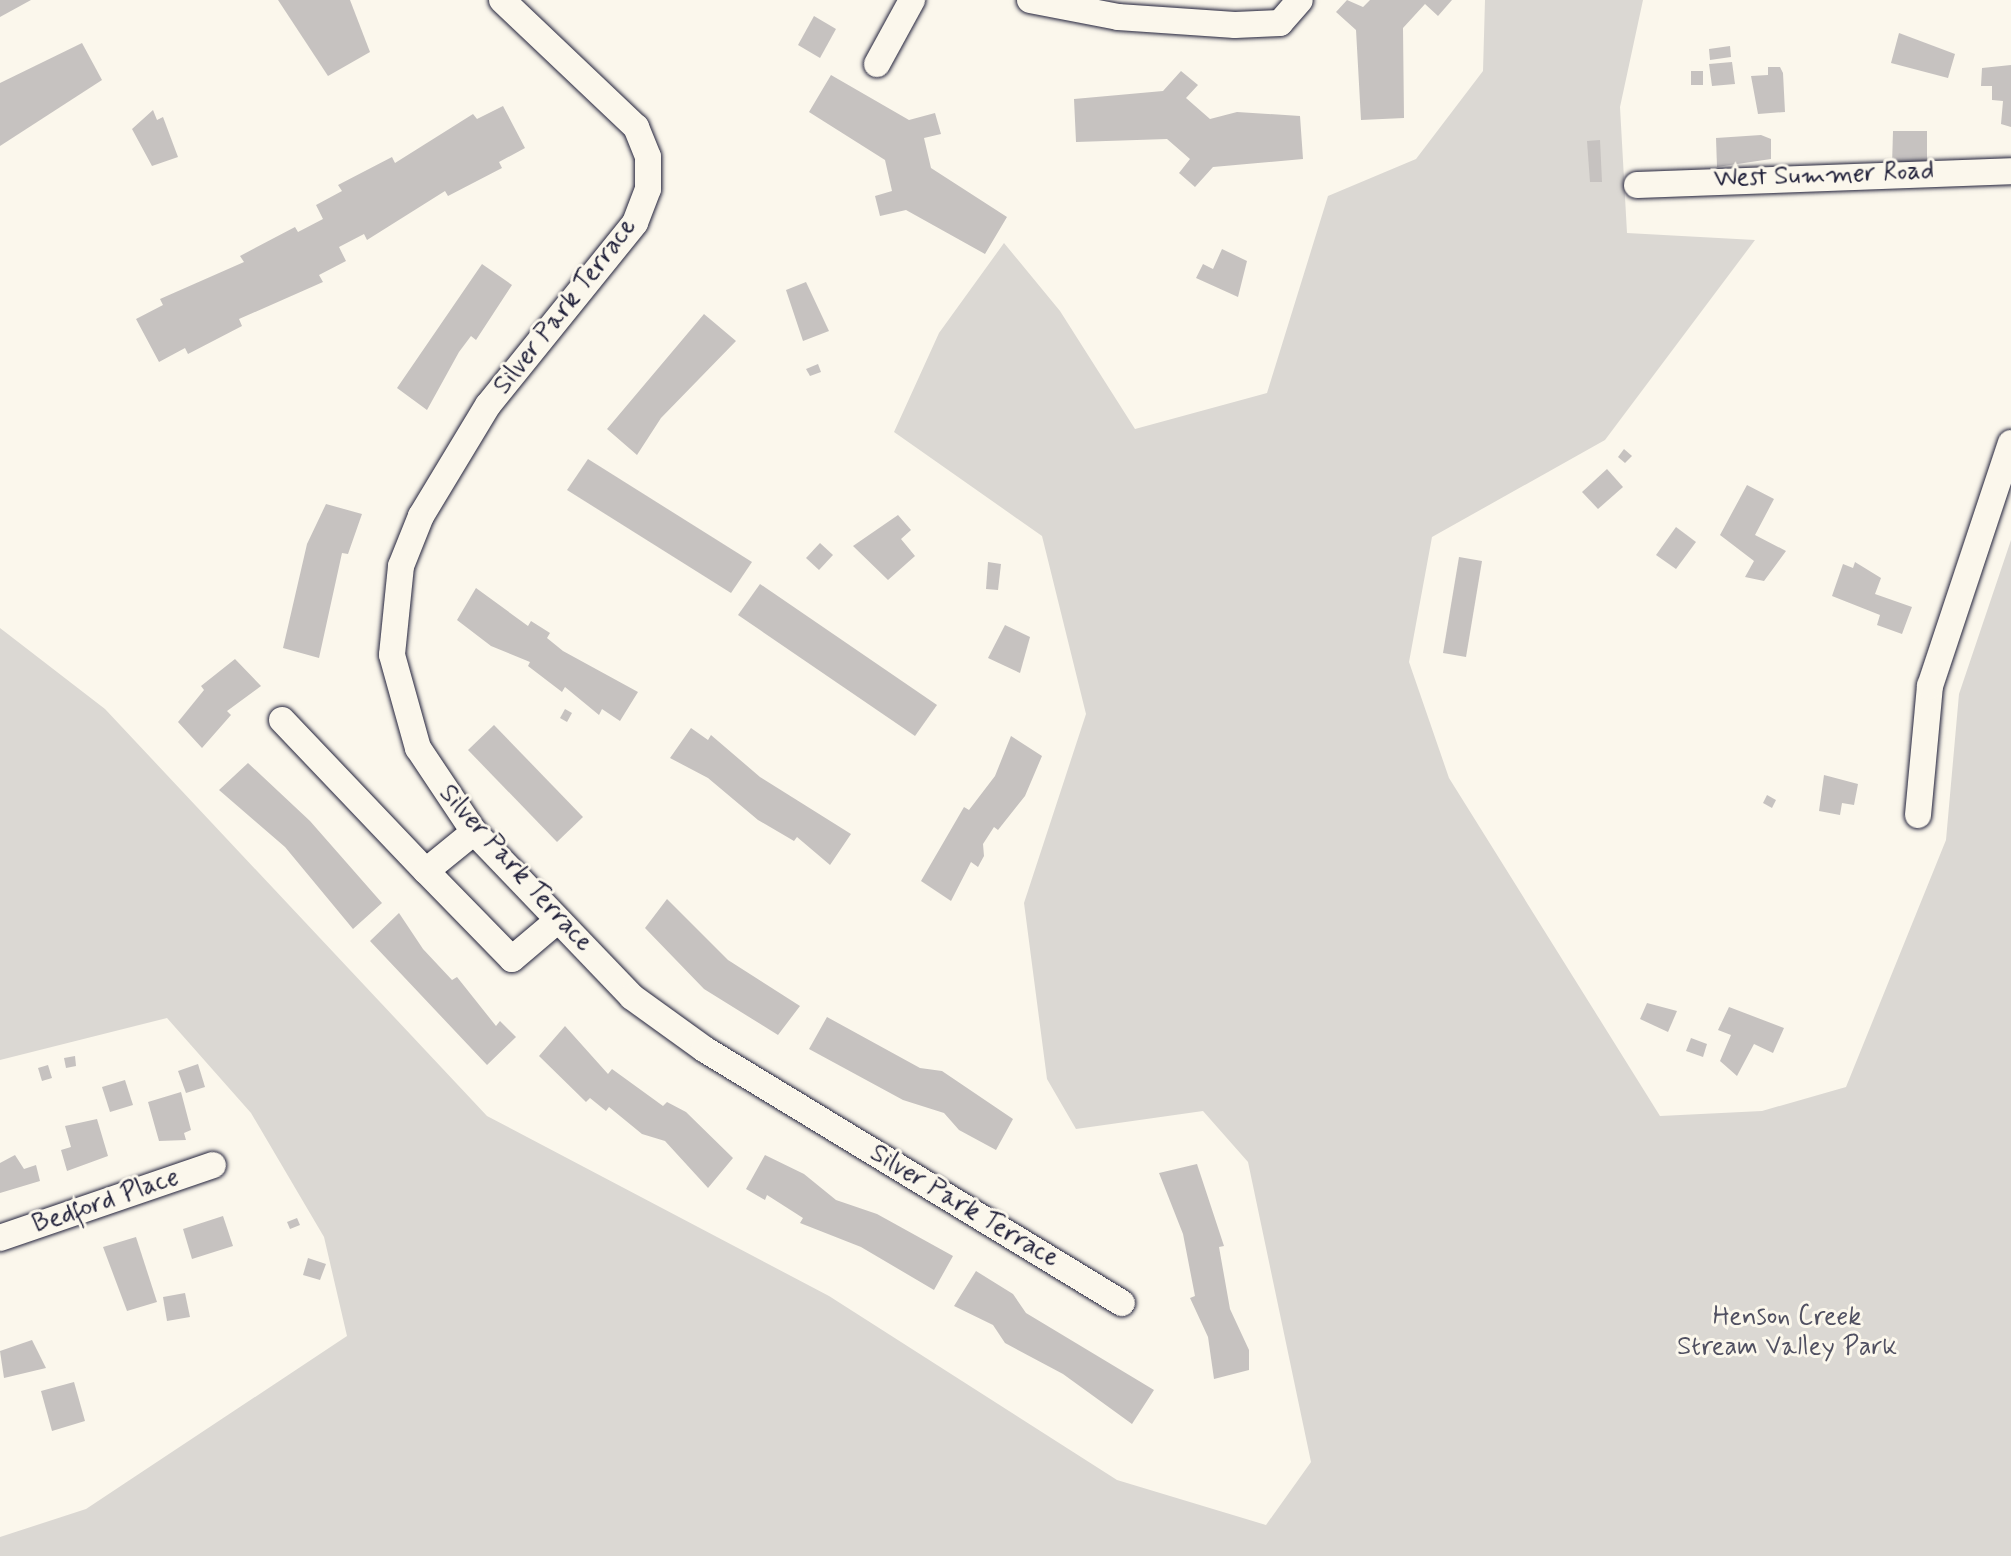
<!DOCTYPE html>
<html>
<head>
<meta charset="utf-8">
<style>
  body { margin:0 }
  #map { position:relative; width:2011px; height:1556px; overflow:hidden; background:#fbf7ec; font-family:Mynerve,sans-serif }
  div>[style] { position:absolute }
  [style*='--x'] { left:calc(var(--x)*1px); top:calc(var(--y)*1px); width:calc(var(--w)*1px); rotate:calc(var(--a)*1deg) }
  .green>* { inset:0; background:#dbd8d3 }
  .building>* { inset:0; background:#c6c2c0 }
  .roads { filter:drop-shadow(0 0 2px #22223b) drop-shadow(0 0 2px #22223b) }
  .street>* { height:26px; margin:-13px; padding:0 13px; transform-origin:13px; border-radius:13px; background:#fbf7ec }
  span { translate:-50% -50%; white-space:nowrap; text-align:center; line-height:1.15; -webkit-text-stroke:6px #fbf7ec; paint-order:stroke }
  .street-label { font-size:26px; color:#22223b }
  .park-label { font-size:26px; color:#505061 }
</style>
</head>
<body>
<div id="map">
  <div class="green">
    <div style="clip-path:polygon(1485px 0,1643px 0,1620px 107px,1627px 233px,1755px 240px,1605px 440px,1432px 537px,1409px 662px,1449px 778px,1660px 1116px,1762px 1111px,1846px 1087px,1946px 840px,1959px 694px,2011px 540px,2011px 1556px,0 1556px,0 1537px,86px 1509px,347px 1336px,324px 1237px,251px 1113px,167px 1018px,0 1060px,0 628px,105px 709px,487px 1116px,829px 1296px,1117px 1480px,1266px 1525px,1311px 1462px,1248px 1162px,1203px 1111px,1076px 1129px,1047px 1079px,1024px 903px,1086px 714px,1042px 536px,894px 432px,939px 333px,1004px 243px,1060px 311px,1135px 429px,1267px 393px,1328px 196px,1416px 159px,1483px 71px)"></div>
  </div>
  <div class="building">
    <div style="clip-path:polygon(0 0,31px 0,0 17px)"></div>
    <div style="clip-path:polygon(278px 0,350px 0,370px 52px,328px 76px)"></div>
    <div style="clip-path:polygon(1347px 0,1363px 7px,1370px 0,1452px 0,1438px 16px,1425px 4px,1403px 28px,1404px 118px,1361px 120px,1356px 30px,1336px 12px)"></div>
    <div style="clip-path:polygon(814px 16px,836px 29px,820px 58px,798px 45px)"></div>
    <div style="clip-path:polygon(1899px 33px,1955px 54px,1948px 78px,1891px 63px)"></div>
    <div style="clip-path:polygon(82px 43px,102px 80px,0 146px,0 83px)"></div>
    <div style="clip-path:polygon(1730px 46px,1731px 57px,1710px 60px,1709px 49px)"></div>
    <div style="clip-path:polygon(1732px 62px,1735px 84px,1712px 86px,1709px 64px)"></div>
    <div style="clip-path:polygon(2011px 65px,2011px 127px,2001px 124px,2003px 101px,1992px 100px,1992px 86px,1981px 86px,1982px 68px)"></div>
    <div style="clip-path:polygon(1768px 67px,1780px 67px,1783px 73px,1785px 112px,1758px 114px,1751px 76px,1768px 75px)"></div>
    <div style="clip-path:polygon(1181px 71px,1198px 85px,1186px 98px,1210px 119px,1237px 112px,1300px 116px,1303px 159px,1213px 167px,1195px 187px,1179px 173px,1190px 159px,1167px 139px,1076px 142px,1074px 99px,1163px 91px)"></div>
    <div style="clip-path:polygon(1691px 71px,1703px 71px,1703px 85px,1691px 85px)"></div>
    <div style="clip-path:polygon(831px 75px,909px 120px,935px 113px,941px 134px,924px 138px,931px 168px,1007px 217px,985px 254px,906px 210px,880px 216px,875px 196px,892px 191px,885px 160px,809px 112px)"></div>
    <div style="clip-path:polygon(503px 106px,525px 148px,499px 162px,502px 168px,448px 196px,445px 191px,367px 240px,364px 234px,339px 247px,346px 261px,319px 275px,323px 282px,239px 319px,242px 326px,188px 354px,185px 348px,159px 362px,136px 319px,163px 305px,160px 299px,244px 262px,240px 256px,295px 227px,298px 232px,323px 219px,316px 205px,342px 191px,338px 185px,392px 157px,395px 163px,473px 114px,477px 119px)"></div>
    <div style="clip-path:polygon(153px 110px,157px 120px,163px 117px,178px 157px,152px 166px,132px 129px)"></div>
    <div style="clip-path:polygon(1893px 131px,1927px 131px,1927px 167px,1892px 166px)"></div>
    <div style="clip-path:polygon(1761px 135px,1771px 139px,1771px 159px,1717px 167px,1716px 138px)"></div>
    <div style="clip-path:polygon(1600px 140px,1602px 182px,1590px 182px,1587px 141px)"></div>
    <div style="clip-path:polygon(1222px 249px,1247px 261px,1238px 297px,1196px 278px,1203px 264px,1213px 269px)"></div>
    <div style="clip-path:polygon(482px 264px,512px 285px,476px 340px,471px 336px,459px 352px,427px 410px,397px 388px)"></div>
    <div style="clip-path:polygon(806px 282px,829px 331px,803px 341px,786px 290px)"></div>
    <div style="clip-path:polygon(704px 314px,736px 341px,661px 418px,637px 455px,607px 429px)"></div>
    <div style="clip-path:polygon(818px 364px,821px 372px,810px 376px,806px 369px)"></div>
    <div style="clip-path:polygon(1624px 449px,1632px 456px,1625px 463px,1618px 457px)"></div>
    <div style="clip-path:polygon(588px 459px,752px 562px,731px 593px,567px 490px)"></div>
    <div style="clip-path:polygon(1607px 469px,1623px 487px,1598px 509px,1582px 492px)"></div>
    <div style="clip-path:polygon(1747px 485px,1774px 499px,1755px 535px,1786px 551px,1764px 581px,1745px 577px,1754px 561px,1720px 535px)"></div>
    <div style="clip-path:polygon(326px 504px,362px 514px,348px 554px,342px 553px,319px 658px,283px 648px,307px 544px)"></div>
    <div style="clip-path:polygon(898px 515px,911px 530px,901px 539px,915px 556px,888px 580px,853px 546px)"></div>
    <div style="clip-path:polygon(1676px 527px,1696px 542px,1676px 569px,1656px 555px)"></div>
    <div style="clip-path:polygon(820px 543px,833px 555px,819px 570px,806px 558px)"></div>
    <div style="clip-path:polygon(1459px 557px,1482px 561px,1466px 657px,1443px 653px)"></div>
    <div style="clip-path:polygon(988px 562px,1001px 564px,998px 590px,986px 589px)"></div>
    <div style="clip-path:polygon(1855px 562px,1881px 578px,1875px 594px,1912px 607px,1902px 634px,1877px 625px,1880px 615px,1832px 596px,1843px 564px,1853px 568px)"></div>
    <div style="clip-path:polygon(760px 584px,937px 705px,915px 736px,738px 615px)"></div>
    <div style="clip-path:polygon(476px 588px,528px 626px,531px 621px,550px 633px,547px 638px,563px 651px,638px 692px,620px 721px,602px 709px,599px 715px,565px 687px,562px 692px,528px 666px,530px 662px,491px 646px,457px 620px)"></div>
    <div style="clip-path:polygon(1005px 625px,1030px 637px,1020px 673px,988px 658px)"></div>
    <div style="clip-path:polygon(235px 659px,261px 686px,227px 711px,231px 715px,202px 748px,178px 722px,204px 690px,201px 686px)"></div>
    <div style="clip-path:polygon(565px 709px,572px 713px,567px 722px,560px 718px)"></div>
    <div style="clip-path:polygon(494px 725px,583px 817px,557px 842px,468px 750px)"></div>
    <div style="clip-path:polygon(691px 728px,708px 740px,711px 735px,760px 777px,851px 834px,830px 865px,797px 837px,794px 841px,758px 820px,708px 778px,670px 758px)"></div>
    <div style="clip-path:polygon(1011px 736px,1042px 756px,1025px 796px,998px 830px,994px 827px,983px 844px,984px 856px,978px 867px,971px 862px,951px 901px,921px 881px,964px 807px,969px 810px,995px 776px)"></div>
    <div style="clip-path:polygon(248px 763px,310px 821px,382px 903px,353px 929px,285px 847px,219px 790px)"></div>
    <div style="clip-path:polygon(1824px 775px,1858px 784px,1854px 805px,1842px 803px,1840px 815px,1819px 811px)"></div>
    <div style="clip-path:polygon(1767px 795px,1776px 800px,1772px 808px,1763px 803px)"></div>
    <div style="clip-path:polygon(667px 899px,728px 960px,800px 1006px,778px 1035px,704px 989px,645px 928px)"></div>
    <div style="clip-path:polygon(399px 913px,423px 949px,452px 980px,457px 977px,496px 1026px,500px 1021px,516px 1037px,487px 1065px,370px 941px)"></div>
    <div style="clip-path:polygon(1647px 1003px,1677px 1011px,1668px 1032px,1640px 1019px)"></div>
    <div style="clip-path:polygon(1729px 1007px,1784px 1028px,1773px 1053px,1754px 1044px,1737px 1076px,1720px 1061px,1731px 1035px,1718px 1030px)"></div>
    <div style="clip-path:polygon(827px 1017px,920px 1068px,942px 1071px,1013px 1119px,996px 1150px,959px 1130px,944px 1113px,903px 1100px,809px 1049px)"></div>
    <div style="clip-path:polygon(565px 1026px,608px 1074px,612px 1069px,663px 1106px,667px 1102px,686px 1112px,733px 1158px,708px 1188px,665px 1141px,642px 1134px,609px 1107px,606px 1111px,590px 1098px,586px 1102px,539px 1056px)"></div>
    <div style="clip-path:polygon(1691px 1038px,1707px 1044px,1703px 1057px,1686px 1051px)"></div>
    <div style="clip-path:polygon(75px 1056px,76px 1066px,66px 1068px,64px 1058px)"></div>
    <div style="clip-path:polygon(198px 1064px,205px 1087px,186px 1093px,178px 1071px)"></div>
    <div style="clip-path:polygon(48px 1065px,52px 1078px,42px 1081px,38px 1068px)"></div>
    <div style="clip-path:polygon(125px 1080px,133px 1105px,110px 1112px,102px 1087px)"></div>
    <div style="clip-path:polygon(181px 1092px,191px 1130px,184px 1133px,186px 1140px,159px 1141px,148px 1102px)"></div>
    <div style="clip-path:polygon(97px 1119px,108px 1156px,67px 1171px,61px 1150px,71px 1147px,65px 1126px)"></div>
    <div style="clip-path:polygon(15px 1155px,24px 1169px,36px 1165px,40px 1181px,0 1193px,0 1163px)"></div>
    <div style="clip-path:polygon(765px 1155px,804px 1174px,836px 1200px,877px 1214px,953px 1256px,934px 1290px,861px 1247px,800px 1223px,803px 1218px,767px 1195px,765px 1200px,746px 1189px)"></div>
    <div style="clip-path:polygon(1197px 1164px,1224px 1246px,1219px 1247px,1230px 1309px,1249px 1350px,1249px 1370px,1214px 1379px,1208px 1337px,1190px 1298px,1195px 1296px,1183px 1234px,1159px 1173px)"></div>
    <div style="clip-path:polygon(223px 1216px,233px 1246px,192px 1259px,183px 1229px)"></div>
    <div style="clip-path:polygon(297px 1218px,300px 1225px,290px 1229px,287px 1222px)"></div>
    <div style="clip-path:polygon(136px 1237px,157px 1302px,127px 1311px,103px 1247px)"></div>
    <div style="clip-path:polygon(308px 1258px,326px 1264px,320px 1280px,303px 1275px)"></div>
    <div style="clip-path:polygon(976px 1271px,1013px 1294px,1026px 1313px,1154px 1390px,1132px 1424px,1063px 1374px,1005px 1343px,993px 1325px,954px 1306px)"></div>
    <div style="clip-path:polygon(185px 1293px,190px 1317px,167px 1321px,163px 1297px)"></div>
    <div style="clip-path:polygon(32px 1340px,46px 1368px,4px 1378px,0 1351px)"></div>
    <div style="clip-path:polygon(74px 1382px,85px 1421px,52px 1431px,41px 1391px)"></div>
  </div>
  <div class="roads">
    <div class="street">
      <div style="--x:502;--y:0;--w:185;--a:43.5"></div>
      <div style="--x:636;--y:127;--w:32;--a:68"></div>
      <div style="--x:648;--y:157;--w:32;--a:90"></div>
      <div style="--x:648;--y:189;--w:36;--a:111"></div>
      <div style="--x:635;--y:223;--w:234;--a:128.9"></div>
      <div style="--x:488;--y:405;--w:130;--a:121.1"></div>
      <div style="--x:421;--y:516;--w:54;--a:111.8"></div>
      <div style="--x:401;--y:566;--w:89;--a:95.8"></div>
      <div style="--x:392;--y:655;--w:97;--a:74.4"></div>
      <div style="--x:418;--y:748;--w:101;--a:56.3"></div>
      <div style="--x:474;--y:832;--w:228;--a:46.2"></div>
      <div style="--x:632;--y:997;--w:89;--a:35.8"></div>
      <div style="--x:704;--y:1049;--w:489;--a:31.3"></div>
      <div style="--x:1030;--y:0;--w:90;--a:10.9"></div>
      <div style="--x:1118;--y:17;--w:117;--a:3.9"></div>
      <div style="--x:1235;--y:25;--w:45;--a:-2.5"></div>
      <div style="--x:1280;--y:23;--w:30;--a:-49"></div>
      <div style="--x:877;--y:64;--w:73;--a:-61.3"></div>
      <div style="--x:1637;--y:185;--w:374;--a:-2.1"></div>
      <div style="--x:282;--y:720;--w:209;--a:46.4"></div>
      <div style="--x:426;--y:871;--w:62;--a:-39.1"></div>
      <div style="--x:1918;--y:815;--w:130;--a:-84.7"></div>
      <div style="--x:1930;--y:686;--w:256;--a:-71.6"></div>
      <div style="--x:426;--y:871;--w:123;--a:45.7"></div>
      <div style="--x:512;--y:959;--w:59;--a:-40.2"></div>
      <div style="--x:0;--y:1238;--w:225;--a:-18.9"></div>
    </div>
  </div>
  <div class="street-label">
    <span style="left:1824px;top:176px;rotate:-2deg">West Summer Road</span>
    <span style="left:566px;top:307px;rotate:-52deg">Silver Park Terrace</span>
    <span style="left:515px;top:869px;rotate:48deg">Silver Park Terrace</span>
    <span style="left:106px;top:1202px;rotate:-19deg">Bedford Place</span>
    <span style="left:964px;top:1207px;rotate:31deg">Silver Park Terrace</span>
  </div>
  <div class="park-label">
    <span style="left:1787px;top:1333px">Henson Creek<br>Stream Valley Park</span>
  </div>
</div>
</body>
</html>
